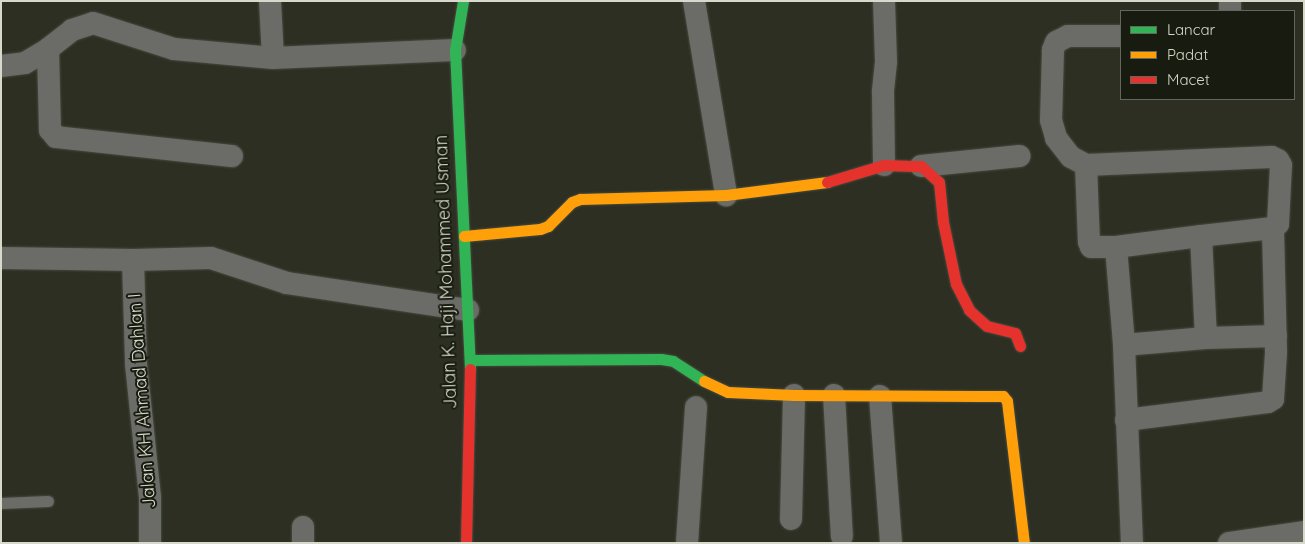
<!DOCTYPE html>
<html>
<head>
<meta charset="utf-8">
<style>
  body { margin:0 }
  #map { position:relative; width:1305px; height:544px; overflow:hidden; background:#2c2f22; font-family:Quicksand,sans-serif }
  div>[style] { position:absolute }
  [style*='--x'] { left:calc(var(--x)*1px); top:calc(var(--y)*1px); width:calc(var(--w)*1px); rotate:calc(var(--a)*1deg) }
  .roads { filter:drop-shadow(0 0 1px #474a3e) drop-shadow(0 0 1px #474a3e) }
  .lane>* { height:11px; margin:-5.5px; padding:0 5.5px; transform-origin:5.5px; border-radius:5.5px; background:#6b6c67 }
  .street>* { height:22px; margin:-11px; padding:0 11px; transform-origin:11px; border-radius:11px; background:#6b6c67 }
  .fast>* { height:11px; margin:-5.5px; padding:0 5.5px; transform-origin:5.5px; border-radius:5.5px; background:#30b455 }
  .slow>* { height:11px; margin:-5.5px; padding:0 5.5px; transform-origin:5.5px; border-radius:5.5px; background:#ff9f0a }
  .jam>* { height:11px; margin:-5.5px; padding:0 5.5px; transform-origin:5.5px; border-radius:5.5px; background:#e5322d }
  span { translate:-50% -50%; white-space:nowrap; text-align:center; line-height:1.15; -webkit-text-stroke:4px #181b10; paint-order:stroke }
  .street-label { font-size:18px; color:#d7dacb }
  .frame { position:absolute; inset:0; border:2px solid #d7dacb; pointer-events:none }
  .legend { position:absolute; left:1120px; top:10px; width:175px; height:90px; box-sizing:border-box; background:#181b10; border:1px solid #64675b; margin:0; padding:6px 9px; list-style:none; font-size:15px; color:#d7dacb }
  .legend li { display:flex; align-items:center; gap:10px; height:25px }
  .legend b { width:25px; border:1px solid #64675b }
</style>
</head>
<body>
<div id="map">
  <div class="roads">
    <div class="lane">
      <div style="--x:1;--y:503;--w:47;--a:-2.4"></div>
    </div>
    <div class="street">
      <div style="--x:270;--y:1;--w:57;--a:87"></div>
      <div style="--x:694;--y:1;--w:197;--a:80.6"></div>
      <div style="--x:884;--y:1;--w:61;--a:88.1"></div>
      <div style="--x:886;--y:62;--w:30;--a:96"></div>
      <div style="--x:883;--y:92;--w:73;--a:89.2"></div>
      <div style="--x:1230;--y:11;--w:10;--a:-90"></div>
      <div style="--x:1121;--y:36;--w:53;--a:180"></div>
      <div style="--x:1068;--y:36;--w:13;--a:153"></div>
      <div style="--x:1056;--y:42;--w:9;--a:111"></div>
      <div style="--x:1053;--y:50;--w:70;--a:91.6"></div>
      <div style="--x:1051;--y:120;--w:19;--a:74"></div>
      <div style="--x:1056;--y:138;--w:24;--a:52"></div>
      <div style="--x:1071;--y:157;--w:17;--a:28"></div>
      <div style="--x:1086;--y:165;--w:77;--a:87.8"></div>
      <div style="--x:1089;--y:242;--w:5;--a:68"></div>
      <div style="--x:1091;--y:247;--w:25;--a:0"></div>
      <div style="--x:1116;--y:247;--w:98;--a:85.3"></div>
      <div style="--x:1124;--y:345;--w:198;--a:87.7"></div>
      <div style="--x:48;--y:49;--w:81;--a:88.6"></div>
      <div style="--x:50;--y:130;--w:9;--a:49"></div>
      <div style="--x:56;--y:137;--w:177;--a:6.2"></div>
      <div style="--x:1;--y:66;--w:24;--a:-7"></div>
      <div style="--x:25;--y:63;--w:27;--a:-31"></div>
      <div style="--x:48;--y:49;--w:31;--a:-38"></div>
      <div style="--x:72;--y:30;--w:22;--a:-18"></div>
      <div style="--x:93;--y:23;--w:85;--a:17.8"></div>
      <div style="--x:174;--y:49;--w:99;--a:5.2"></div>
      <div style="--x:273;--y:58;--w:182;--a:-2.5"></div>
      <div style="--x:1086;--y:165;--w:186;--a:-2.5"></div>
      <div style="--x:1272;--y:157;--w:7;--a:27"></div>
      <div style="--x:1278;--y:160;--w:6;--a:59"></div>
      <div style="--x:1281;--y:165;--w:59;--a:92.9"></div>
      <div style="--x:1278;--y:224;--w:6;--a:141"></div>
      <div style="--x:1273;--y:228;--w:72;--a:173.7"></div>
      <div style="--x:1201;--y:236;--w:102;--a:87.2"></div>
      <div style="--x:921;--y:166;--w:99;--a:-5.8"></div>
      <div style="--x:1116;--y:247;--w:86;--a:-7.4"></div>
      <div style="--x:1;--y:258;--w:132;--a:0.9"></div>
      <div style="--x:133;--y:260;--w:78;--a:-1.5"></div>
      <div style="--x:211;--y:258;--w:80;--a:18.2"></div>
      <div style="--x:287;--y:283;--w:183;--a:8.5"></div>
      <div style="--x:133;--y:260;--w:104;--a:88.3"></div>
      <div style="--x:136;--y:364;--w:135;--a:84"></div>
      <div style="--x:150;--y:498;--w:45;--a:90"></div>
      <div style="--x:1124;--y:345;--w:82;--a:-4.9"></div>
      <div style="--x:1206;--y:338;--w:70;--a:-1.6"></div>
      <div style="--x:834;--y:395;--w:141;--a:86.8"></div>
      <div style="--x:880;--y:396;--w:147;--a:85.7"></div>
      <div style="--x:1126;--y:420;--w:143;--a:-7.2"></div>
      <div style="--x:1268;--y:402;--w:6;--a:-31"></div>
      <div style="--x:1273;--y:399;--w:47;--a:-86.3"></div>
      <div style="--x:1276;--y:352;--w:124;--a:-91.4"></div>
      <div style="--x:791;--y:519;--w:124;--a:-88.6"></div>
      <div style="--x:303;--y:543;--w:16;--a:-90"></div>
      <div style="--x:687;--y:543;--w:136;--a:-86.2"></div>
      <div style="--x:1229;--y:543;--w:76;--a:-8.3"></div>
    </div>
    <div class="fast">
      <div style="--x:463;--y:1;--w:50;--a:99.3"></div>
      <div style="--x:455;--y:50;--w:319;--a:87.3"></div>
      <div style="--x:470;--y:360;--w:191;--a:-0.3"></div>
      <div style="--x:661;--y:359;--w:12;--a:9"></div>
      <div style="--x:673;--y:361;--w:37;--a:33"></div>
    </div>
    <div class="slow">
      <div style="--x:464;--y:236;--w:76;--a:-5.3"></div>
      <div style="--x:540;--y:229;--w:9;--a:-21"></div>
      <div style="--x:548;--y:226;--w:34;--a:-45"></div>
      <div style="--x:572;--y:202;--w:9;--a:-21"></div>
      <div style="--x:580;--y:199;--w:146;--a:-1.6"></div>
      <div style="--x:726;--y:195;--w:102;--a:-7.3"></div>
      <div style="--x:704;--y:381;--w:26;--a:25"></div>
      <div style="--x:728;--y:392;--w:66;--a:2.6"></div>
      <div style="--x:794;--y:395;--w:209;--a:0.3"></div>
      <div style="--x:1003;--y:396;--w:6;--a:51"></div>
      <div style="--x:1007;--y:401;--w:143;--a:83.2"></div>
    </div>
    <div class="jam">
      <div style="--x:827;--y:182;--w:59;--a:-16.6"></div>
      <div style="--x:884;--y:165;--w:37;--a:2"></div>
      <div style="--x:921;--y:166;--w:24;--a:42"></div>
      <div style="--x:939;--y:182;--w:40;--a:84.3"></div>
      <div style="--x:943;--y:222;--w:63;--a:78.2"></div>
      <div style="--x:956;--y:284;--w:29;--a:63"></div>
      <div style="--x:969;--y:310;--w:24;--a:42"></div>
      <div style="--x:987;--y:326;--w:29;--a:14"></div>
      <div style="--x:1015;--y:333;--w:14;--a:69"></div>
      <div style="--x:466;--y:543;--w:174;--a:-88.7"></div>
    </div>
  </div>
  <div class="street-label">
    <span style="left:446px;top:272px;rotate:-92deg">Jalan K. Haji Mohammed Usman</span>
    <span style="left:142px;top:401px;rotate:-94deg">Jalan KH Ahmad Dahlan I</span>
  </div>
  <div class="frame"></div>
  <ul class="legend">
  <li><b style="height:6px;background:#30b455"></b>Lancar</li>
  <li><b style="height:6px;background:#ff9f0a"></b>Padat</li>
  <li><b style="height:6px;background:#e5322d"></b>Macet</li>
  </ul>
</div>
</body>
</html>
